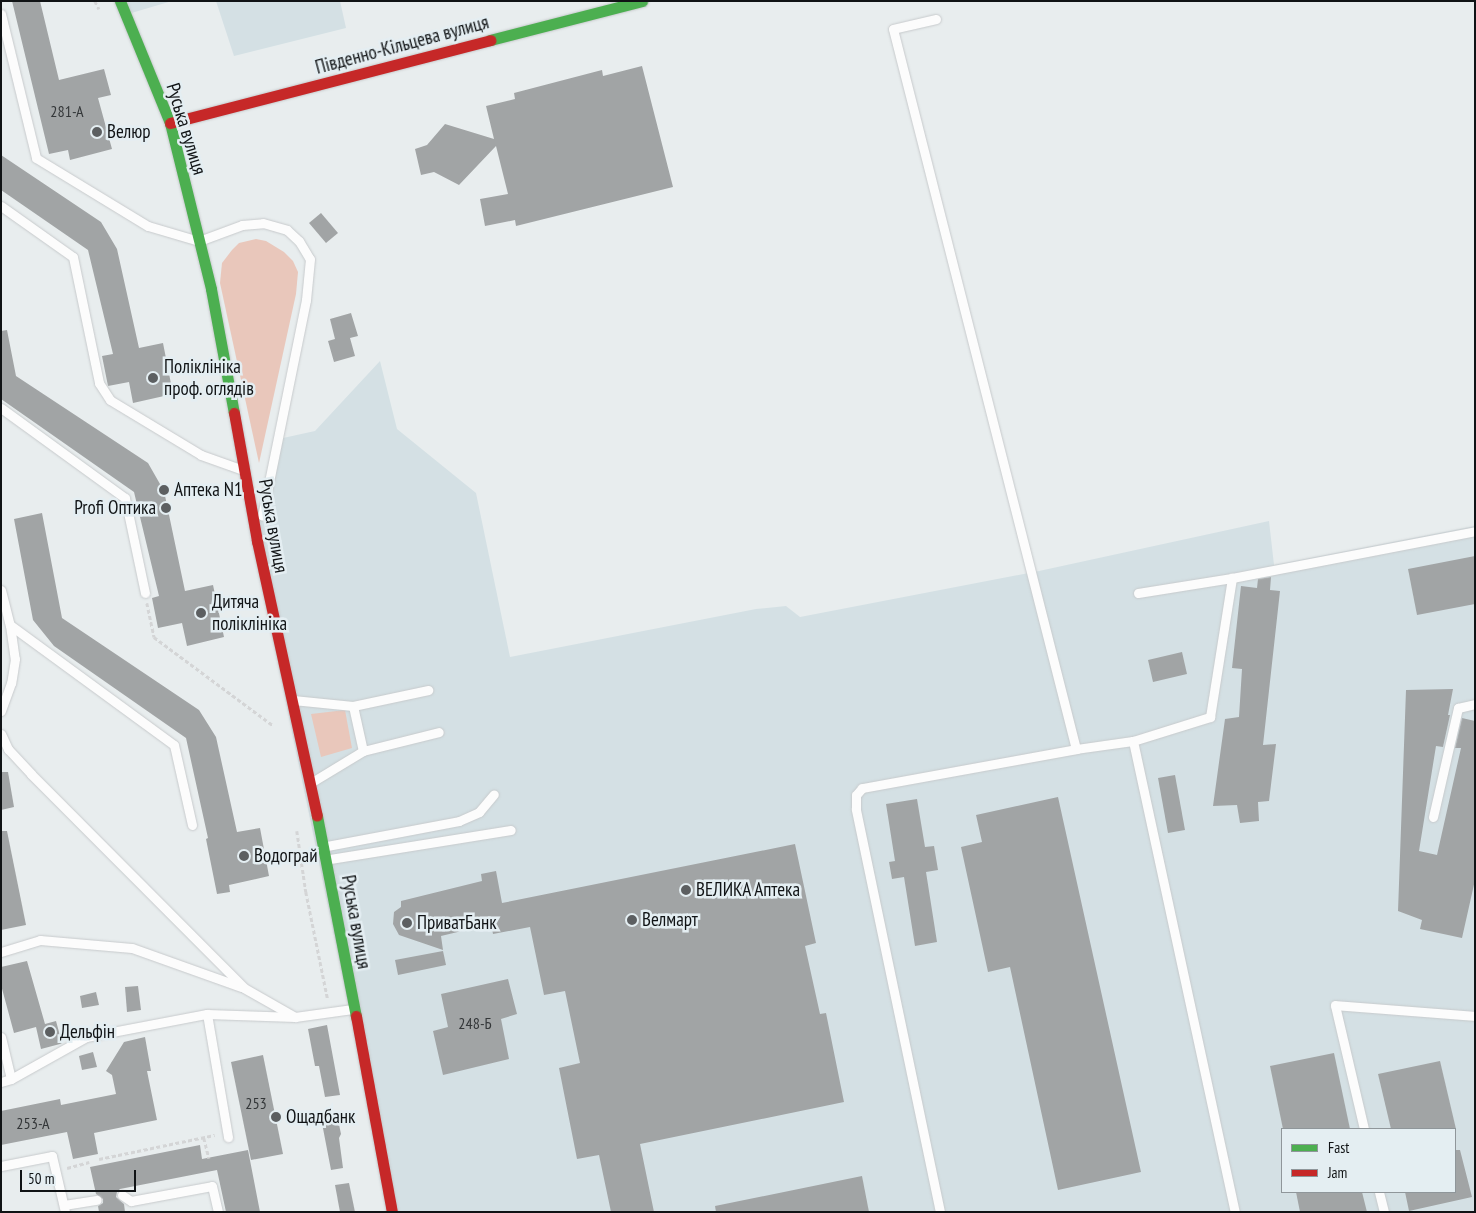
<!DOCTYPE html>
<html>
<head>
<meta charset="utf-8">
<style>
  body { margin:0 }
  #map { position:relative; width:1476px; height:1213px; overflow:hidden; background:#e8edee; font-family:"PT Sans Narrow",sans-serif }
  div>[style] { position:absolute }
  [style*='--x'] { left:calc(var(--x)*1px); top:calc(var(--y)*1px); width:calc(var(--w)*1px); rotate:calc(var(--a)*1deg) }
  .built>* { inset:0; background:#d4e0e4 }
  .green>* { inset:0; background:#e9c7bb }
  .building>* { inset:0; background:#a1a4a5 }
  .path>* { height:2.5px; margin-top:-1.25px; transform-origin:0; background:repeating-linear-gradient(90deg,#d4d5d6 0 4px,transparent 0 6.5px) }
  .roads { filter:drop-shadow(0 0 1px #c7cacc) drop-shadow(0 0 1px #c7cacc) }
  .lane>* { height:9px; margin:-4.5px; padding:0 4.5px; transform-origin:4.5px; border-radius:4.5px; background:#fcfcfc }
  .fast>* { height:11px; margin:-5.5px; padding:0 5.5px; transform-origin:5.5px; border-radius:5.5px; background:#4caf50 }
  .jam>* { height:11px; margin:-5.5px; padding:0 5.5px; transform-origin:5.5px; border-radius:5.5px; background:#c62828 }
  .dots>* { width:14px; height:14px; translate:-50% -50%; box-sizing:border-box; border:2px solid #e4eef2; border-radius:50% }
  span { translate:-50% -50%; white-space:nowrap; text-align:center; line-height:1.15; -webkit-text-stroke:5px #e4eef2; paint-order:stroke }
  .number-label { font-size:16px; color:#343739 }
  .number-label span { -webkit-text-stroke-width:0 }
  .street-label { font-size:19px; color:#101315 }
  .poi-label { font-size:19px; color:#101315 }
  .left { translate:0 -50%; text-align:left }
  .right { translate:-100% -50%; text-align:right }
  .frame { position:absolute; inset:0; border:2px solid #101315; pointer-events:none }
  .legend { position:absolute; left:1281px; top:1128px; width:175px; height:65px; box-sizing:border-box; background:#e4eef2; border:1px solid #8f969a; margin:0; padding:6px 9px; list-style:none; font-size:15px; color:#101315 }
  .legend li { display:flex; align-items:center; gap:10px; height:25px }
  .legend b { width:25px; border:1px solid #8f969a }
  .scale { position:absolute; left:20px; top:1170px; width:116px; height:22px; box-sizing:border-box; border:2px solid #101315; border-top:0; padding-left:6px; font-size:15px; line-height:18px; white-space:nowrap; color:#101315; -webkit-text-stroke:4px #e4eef2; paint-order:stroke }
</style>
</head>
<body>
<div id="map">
  <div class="built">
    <div style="clip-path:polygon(123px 1px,172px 1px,128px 14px)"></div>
    <div style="clip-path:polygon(216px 1px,340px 1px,346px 28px,234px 56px)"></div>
    <div style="clip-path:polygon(evenodd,380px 361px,397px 429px,476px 493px,510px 657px,756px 609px,786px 606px,800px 617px,1039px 571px,1269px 521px,1274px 565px,1475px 526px,1475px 1212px,391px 1212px,253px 542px,274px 440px,315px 431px,380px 361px,1282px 1129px,1455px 1129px,1455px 1192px,1282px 1192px,1282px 1129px)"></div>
  </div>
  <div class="green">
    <div style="clip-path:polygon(256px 239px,266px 241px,284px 252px,293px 261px,298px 272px,296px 294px,259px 463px,220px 283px,222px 263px,232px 250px,239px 243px)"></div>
    <div style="clip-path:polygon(345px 710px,352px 748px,321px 757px,311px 714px)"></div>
  </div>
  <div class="building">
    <div style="clip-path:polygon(12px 1px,40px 1px,59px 80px,104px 69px,111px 95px,98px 98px,112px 149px,70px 160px,68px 150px,49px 154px)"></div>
    <div style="clip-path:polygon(642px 66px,673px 187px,516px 226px,515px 220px,485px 226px,480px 199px,508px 194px,496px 146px,459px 185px,434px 172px,421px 175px,415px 149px,427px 145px,445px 124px,494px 139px,486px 106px,515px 99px,514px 93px,602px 70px,603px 76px)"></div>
    <div style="clip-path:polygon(1px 155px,101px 222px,117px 249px,139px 348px,163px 343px,173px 394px,133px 403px,129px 382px,108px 386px,102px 356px,113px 354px,88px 250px,1px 190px)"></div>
    <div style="clip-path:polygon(321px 213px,338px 233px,326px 243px,309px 223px)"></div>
    <div style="clip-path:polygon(351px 313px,358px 336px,350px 338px,355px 356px,334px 362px,328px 341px,335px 339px,330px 319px)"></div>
    <div style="clip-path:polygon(7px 330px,16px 376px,148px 463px,164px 491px,185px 591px,213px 585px,224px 637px,187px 646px,182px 623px,158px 628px,152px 598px,159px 596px,134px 492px,1px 399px,1px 331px)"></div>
    <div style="clip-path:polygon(42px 513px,62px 618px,199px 710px,216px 737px,237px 832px,260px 828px,269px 876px,229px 885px,230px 892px,217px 894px,206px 839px,208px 838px,186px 738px,54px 646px,33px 620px,14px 519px)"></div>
    <div style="clip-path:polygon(1475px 556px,1475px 604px,1417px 615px,1408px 569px)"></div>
    <div style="clip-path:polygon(1271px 577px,1270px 590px,1280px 591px,1263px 745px,1276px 744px,1269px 801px,1258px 802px,1259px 821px,1240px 823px,1237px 805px,1213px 806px,1225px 719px,1239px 717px,1242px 669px,1232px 668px,1241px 586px,1257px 588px,1258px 579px)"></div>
    <div style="clip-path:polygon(1182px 652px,1187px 674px,1153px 682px,1148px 660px)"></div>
    <div style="clip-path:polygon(1453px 689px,1448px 715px,1450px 715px,1443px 747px,1436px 746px,1419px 851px,1437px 855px,1461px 748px,1455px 748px,1462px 718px,1475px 721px,1475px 880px,1462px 938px,1420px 929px,1422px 920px,1398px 911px,1406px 690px)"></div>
    <div style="clip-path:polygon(1px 772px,8px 772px,14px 807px,1px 810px)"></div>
    <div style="clip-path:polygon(1175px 775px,1185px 830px,1168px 833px,1158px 778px)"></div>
    <div style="clip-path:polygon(1058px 797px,1141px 1172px,1058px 1190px,1010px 967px,988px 972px,961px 847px,982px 842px,976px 815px)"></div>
    <div style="clip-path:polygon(917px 799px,925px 847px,934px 846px,938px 870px,926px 872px,937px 942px,915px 946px,904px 877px,892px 879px,889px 862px,895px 861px,886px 804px)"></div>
    <div style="clip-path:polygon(1px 831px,7px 831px,26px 925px,1px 930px)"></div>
    <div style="clip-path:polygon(795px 844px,816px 943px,805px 946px,820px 1014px,826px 1013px,844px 1102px,640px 1144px,654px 1212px,611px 1212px,599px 1155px,577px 1159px,559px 1068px,580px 1063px,565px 991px,544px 995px,530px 927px,493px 934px,491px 924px,441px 936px,443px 950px,399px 935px,393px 924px,394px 912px,401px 907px,401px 901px,482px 881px,481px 874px,496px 871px,502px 903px)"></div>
    <div style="clip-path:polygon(443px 951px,446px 965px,398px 975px,395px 960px)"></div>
    <div style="clip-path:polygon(27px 961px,45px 1024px,56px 1021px,62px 1043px,60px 1044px,41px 1049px,36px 1027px,14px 1033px,1px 985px,1px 967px)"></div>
    <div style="clip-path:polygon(508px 979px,517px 1014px,501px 1019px,509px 1059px,443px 1075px,433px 1031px,448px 1027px,441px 994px)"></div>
    <div style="clip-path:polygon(138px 986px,141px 1010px,127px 1012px,125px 987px)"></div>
    <div style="clip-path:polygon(96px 992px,99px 1005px,82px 1008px,80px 996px)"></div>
    <div style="clip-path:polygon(327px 1025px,340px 1095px,325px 1097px,319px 1066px,315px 1066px,308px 1029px)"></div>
    <div style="clip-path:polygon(145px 1037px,151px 1071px,147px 1071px,157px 1120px,94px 1133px,98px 1154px,73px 1159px,67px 1132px,1px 1145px,1px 1111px,60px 1099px,61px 1105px,116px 1094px,112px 1075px,106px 1071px,124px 1042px)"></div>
    <div style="clip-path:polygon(93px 1052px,97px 1067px,82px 1070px,79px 1056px)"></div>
    <div style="clip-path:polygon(1334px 1053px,1350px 1129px,1283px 1129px,1270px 1066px)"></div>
    <div style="clip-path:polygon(263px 1055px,283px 1154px,251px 1160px,231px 1062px)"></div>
    <div style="clip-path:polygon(1440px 1061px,1456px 1129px,1391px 1129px,1378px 1074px)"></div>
    <div style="clip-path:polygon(337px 1115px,341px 1134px,339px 1138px,343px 1168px,331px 1170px,321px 1118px)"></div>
    <div style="clip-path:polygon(200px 1145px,202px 1159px,248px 1150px,260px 1212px,226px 1212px,217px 1170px,120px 1189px,117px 1192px,116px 1197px,124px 1204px,125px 1212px,99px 1212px,98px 1206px,103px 1203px,103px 1199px,96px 1194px,90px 1167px)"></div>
    <div style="clip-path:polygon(1455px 1150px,1460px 1150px,1472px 1197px,1409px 1211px,1405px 1192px,1455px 1192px)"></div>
    <div style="clip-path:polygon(862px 1176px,869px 1212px,716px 1212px,715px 1206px)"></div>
    <div style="clip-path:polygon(349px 1183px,355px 1212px,340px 1212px,335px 1185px)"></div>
    <div style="clip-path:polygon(1296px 1192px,1362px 1192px,1367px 1212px,1300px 1212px)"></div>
  </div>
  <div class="path">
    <div style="--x:95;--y:1;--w:9;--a:63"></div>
    <div style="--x:147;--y:603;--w:35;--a:78"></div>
    <div style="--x:154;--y:637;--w:149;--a:36.6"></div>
    <div style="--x:297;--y:831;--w:62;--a:81.6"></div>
    <div style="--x:306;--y:892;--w:110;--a:78.5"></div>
    <div style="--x:204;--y:1138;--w:21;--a:76"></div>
    <div style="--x:99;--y:1159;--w:118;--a:-11.7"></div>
    <div style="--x:67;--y:1168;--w:23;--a:-15"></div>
  </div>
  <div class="roads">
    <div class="lane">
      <div style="--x:1;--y:14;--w:148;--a:76.3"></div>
      <div style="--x:36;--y:158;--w:131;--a:31.3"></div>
      <div style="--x:148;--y:226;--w:53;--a:16.4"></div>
      <div style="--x:199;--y:241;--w:46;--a:-20.4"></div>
      <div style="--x:242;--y:225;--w:21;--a:-5"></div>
      <div style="--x:263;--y:223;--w:25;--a:16"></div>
      <div style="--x:287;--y:230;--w:16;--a:43"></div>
      <div style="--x:299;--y:241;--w:21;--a:59"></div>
      <div style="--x:310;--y:259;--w:41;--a:95.6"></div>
      <div style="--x:306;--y:300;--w:220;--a:101.5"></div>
      <div style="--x:936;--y:19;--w:44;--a:166.9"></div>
      <div style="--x:893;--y:29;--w:743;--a:75.74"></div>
      <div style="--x:1076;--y:749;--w:58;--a:-8"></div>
      <div style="--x:1133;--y:741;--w:482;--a:77.8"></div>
      <div style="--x:1;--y:206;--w:88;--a:35.3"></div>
      <div style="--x:73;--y:257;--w:129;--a:78.3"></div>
      <div style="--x:99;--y:383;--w:20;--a:57"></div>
      <div style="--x:110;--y:400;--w:106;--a:31.1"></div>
      <div style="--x:201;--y:455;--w:41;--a:19.7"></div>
      <div style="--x:1;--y:408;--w:153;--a:36"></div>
      <div style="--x:125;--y:498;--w:97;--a:78.1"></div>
      <div style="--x:1;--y:590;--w:36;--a:76"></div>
      <div style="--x:10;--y:625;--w:34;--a:82"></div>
      <div style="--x:15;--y:659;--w:24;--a:99"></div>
      <div style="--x:11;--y:683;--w:30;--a:110"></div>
      <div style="--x:1138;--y:593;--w:95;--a:-9.1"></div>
      <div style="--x:1232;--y:578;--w:248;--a:-10.9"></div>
      <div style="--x:10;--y:625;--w:203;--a:36.2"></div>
      <div style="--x:174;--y:745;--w:82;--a:77.3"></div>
      <div style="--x:293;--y:700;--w:60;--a:5.7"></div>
      <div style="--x:353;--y:706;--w:77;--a:-12"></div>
      <div style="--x:353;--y:706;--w:46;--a:77.5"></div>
      <div style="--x:1;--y:734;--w:17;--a:65"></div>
      <div style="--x:8;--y:749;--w:34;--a:47"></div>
      <div style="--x:31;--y:774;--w:302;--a:45.1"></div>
      <div style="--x:244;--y:988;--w:59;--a:29.6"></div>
      <div style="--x:1133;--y:741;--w:81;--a:-17.3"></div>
      <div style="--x:1210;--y:717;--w:141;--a:-81"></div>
      <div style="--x:312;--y:782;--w:60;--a:-31.3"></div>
      <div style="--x:363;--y:751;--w:78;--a:-14"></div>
      <div style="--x:1433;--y:817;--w:112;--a:-77.1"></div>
      <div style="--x:1458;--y:708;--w:17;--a:-13"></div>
      <div style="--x:327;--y:846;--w:134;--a:-10.7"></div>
      <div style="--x:459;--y:821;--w:22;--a:-24"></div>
      <div style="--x:479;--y:812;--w:23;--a:-50"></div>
      <div style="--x:330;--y:859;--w:183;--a:-9.1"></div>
      <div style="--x:1;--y:952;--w:41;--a:-17.1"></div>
      <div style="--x:40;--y:940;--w:92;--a:5"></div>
      <div style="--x:132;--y:948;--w:116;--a:19.7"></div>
      <div style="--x:207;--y:1014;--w:125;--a:80.3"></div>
      <div style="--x:1;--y:1037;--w:43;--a:76.6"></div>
      <div style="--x:1;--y:1082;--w:10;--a:-17"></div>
      <div style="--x:11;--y:1079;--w:86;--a:-29.2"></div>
      <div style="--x:86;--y:1037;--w:123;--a:-10.8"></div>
      <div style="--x:207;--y:1014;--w:88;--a:2"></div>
      <div style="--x:295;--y:1017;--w:58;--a:-8"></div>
      <div style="--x:1364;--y:1129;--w:127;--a:-103.2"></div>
      <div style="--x:1335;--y:1005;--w:140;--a:4.5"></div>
      <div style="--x:1;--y:1166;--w:52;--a:-11.1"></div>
      <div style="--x:52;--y:1156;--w:57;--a:76.9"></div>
      <div style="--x:1379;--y:1192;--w:21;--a:76"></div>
      <div style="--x:122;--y:1195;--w:11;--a:34"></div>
      <div style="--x:131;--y:1201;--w:82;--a:-10.5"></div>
      <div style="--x:212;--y:1186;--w:27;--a:77"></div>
      <div style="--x:64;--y:1205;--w:33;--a:-9"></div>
      <div style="--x:940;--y:1212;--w:412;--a:-101.8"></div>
      <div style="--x:856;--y:809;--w:14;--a:-90"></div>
      <div style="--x:856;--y:795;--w:9;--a:-49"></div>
      <div style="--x:862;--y:788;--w:218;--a:-10.3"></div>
    </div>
    <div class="fast">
      <div style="--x:120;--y:1;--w:132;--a:67.7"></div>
      <div style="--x:170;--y:123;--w:171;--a:76.1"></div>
      <div style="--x:211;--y:289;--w:126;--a:79.5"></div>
      <div style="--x:490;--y:40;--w:157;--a:-14.4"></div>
      <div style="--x:317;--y:816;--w:204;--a:79"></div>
    </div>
    <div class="jam">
      <div style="--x:170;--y:123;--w:331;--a:-14.5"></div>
      <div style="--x:234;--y:413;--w:130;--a:79.8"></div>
      <div style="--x:257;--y:541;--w:281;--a:77.7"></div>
      <div style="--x:356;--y:1016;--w:199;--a:79.6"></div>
    </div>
  </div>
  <div class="dots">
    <div style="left:97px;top:132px;background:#5c5f61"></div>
    <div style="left:153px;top:378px;background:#5c5f61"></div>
    <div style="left:164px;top:490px;background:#5c5f61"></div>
    <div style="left:166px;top:508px;background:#5c5f61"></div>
    <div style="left:201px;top:613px;background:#5c5f61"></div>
    <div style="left:244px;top:856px;background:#5c5f61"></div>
    <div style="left:686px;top:890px;background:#5c5f61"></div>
    <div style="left:632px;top:920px;background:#5c5f61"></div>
    <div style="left:407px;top:923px;background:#5c5f61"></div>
    <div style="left:50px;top:1032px;background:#5c5f61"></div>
    <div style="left:276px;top:1117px;background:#5c5f61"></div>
  </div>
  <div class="number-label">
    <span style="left:67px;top:111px">281-А</span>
    <span style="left:475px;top:1023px">248-Б</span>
    <span style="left:256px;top:1103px">253</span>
    <span style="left:33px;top:1123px">253-А</span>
  </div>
  <div class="street-label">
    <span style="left:402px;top:45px;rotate:-15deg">Південно-Кільцева вулиця</span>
    <span style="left:186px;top:129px;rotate:73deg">Руська вулиця</span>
    <span style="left:273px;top:526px;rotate:80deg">Руська вулиця</span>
    <span style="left:356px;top:922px;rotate:80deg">Руська вулиця</span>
  </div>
  <div class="poi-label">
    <span class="left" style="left:107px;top:132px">Велюр</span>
    <span class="left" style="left:164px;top:378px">Поліклініка<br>проф. оглядів</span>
    <span class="left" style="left:174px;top:490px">Аптека N1</span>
    <span class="right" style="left:156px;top:508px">Profi Оптика</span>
    <span class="left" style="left:212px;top:613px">Дитяча<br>поліклініка</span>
    <span class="left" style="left:254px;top:856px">Водограй</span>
    <span class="left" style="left:696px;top:890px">ВЕЛИКА Аптека</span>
    <span class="left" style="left:642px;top:920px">Велмарт</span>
    <span class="left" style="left:417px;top:923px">ПриватБанк</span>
    <span class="left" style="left:60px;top:1032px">Дельфін</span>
    <span class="left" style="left:286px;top:1117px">Ощадбанк</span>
  </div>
  <div class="frame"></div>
  <ul class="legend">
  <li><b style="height:6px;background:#4caf50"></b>Fast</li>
  <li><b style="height:6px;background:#c62828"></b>Jam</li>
  </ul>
  <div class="scale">50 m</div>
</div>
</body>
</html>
